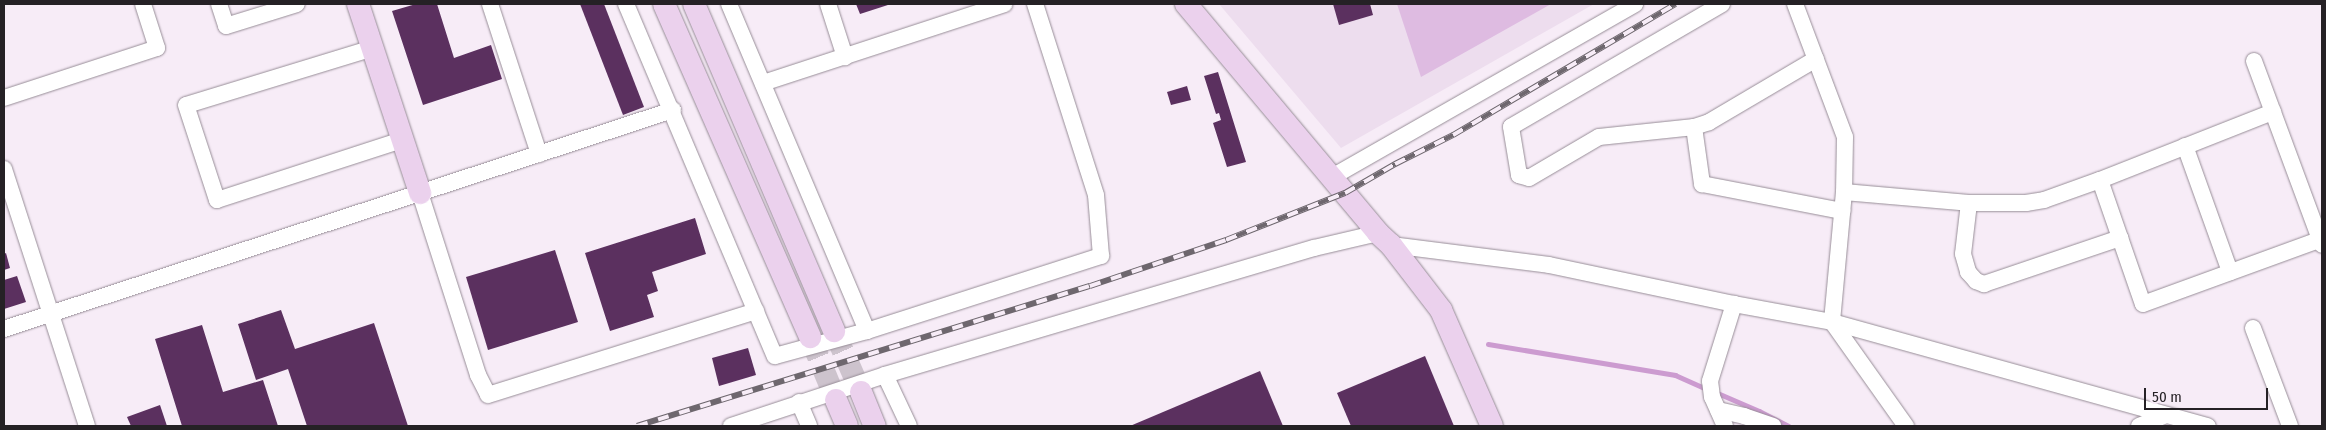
<!DOCTYPE html>
<html>
<head>
<meta charset="utf-8">
<style>
  body { margin:0 }
  #map { position:relative; width:2326px; height:430px; overflow:hidden; background:#f7ecf7; font-family:"Fira Sans Condensed",sans-serif }
  div>[style] { position:absolute }
  [style*='--x'] { left:calc(var(--x)*1px); top:calc(var(--y)*1px); width:calc(var(--w)*1px); rotate:calc(var(--a)*1deg) }
  .built>* { inset:0; background:#edddee }
  .green>* { inset:0; background:#debbe1 }
  .stream>* { height:5px; margin:-2.5px; padding:0 2.5px; transform-origin:2.5px; border-radius:2.5px; background:#cc9bd0 }
  .building>* { inset:0; background:#5b305f }
  .secondary-tunnel>* { height:22px; margin-top:-11px; transform-origin:0; background:repeating-linear-gradient(90deg,#cdc3cd 0 22px,transparent 0 33px) }
  .roads { filter:drop-shadow(0 0 1px #978d97) drop-shadow(0 0 1px #978d97) }
  .street>* { height:16px; margin:-8px; padding:0 8px; transform-origin:8px; border-radius:8px; background:#fff }
  .secondary>* { height:22px; margin:-11px; padding:0 11px; transform-origin:11px; border-radius:11px; background:#ebd1ed }
  .rail>* { height:5.5px; margin-top:-2.75px; transform-origin:0; background:repeating-linear-gradient(90deg,#f7ecf7 0 11px,#6e676e 0 22px); box-sizing:border-box; border-block:1px solid #6e676e }
  span { translate:-50% -50%; white-space:nowrap; text-align:center; line-height:1.15; -webkit-text-stroke:5px #f7ecf7; paint-order:stroke }
  .frame { position:absolute; inset:0; border:5px solid #252125; pointer-events:none }
  .scale { position:absolute; left:2144px; top:388px; width:124px; height:22px; box-sizing:border-box; border:2px solid #252125; border-top:0; padding-left:6px; font-size:15px; line-height:18px; white-space:nowrap; color:#252125; -webkit-text-stroke:4px #f7ecf7; paint-order:stroke }
</style>
</head>
<body>
<div id="map">
  <div class="built">
    <div style="clip-path:polygon(1219px 4px,1594px 4px,1341px 148px)"></div>
  </div>
  <div class="green">
    <div style="clip-path:polygon(1397px 4px,1551px 4px,1421px 77px)"></div>
  </div>
  <div class="stream">
    <div style="--x:1488;--y:344;--w:190;--a:9.4"></div>
    <div style="--x:1675;--y:375;--w:35;--a:24"></div>
    <div style="--x:1715;--y:392;--w:48;--a:23.4"></div>
    <div style="--x:1759;--y:411;--w:33;--a:27"></div>
  </div>
  <div class="building">
    <div style="clip-path:polygon(416px 4px,437px 4px,454px 58px,491px 45px,502px 79px,423px 105px,392px 11px)"></div>
    <div style="clip-path:polygon(580px 4px,604px 4px,644px 107px,623px 115px)"></div>
    <div style="clip-path:polygon(856px 4px,891px 4px,860px 14px)"></div>
    <div style="clip-path:polygon(1333px 4px,1370px 4px,1373px 15px,1339px 25px)"></div>
    <div style="clip-path:polygon(1218px 72px,1246px 162px,1227px 167px,1213px 123px,1221px 120px,1219px 113px,1216px 114px,1204px 76px)"></div>
    <div style="clip-path:polygon(1187px 86px,1191px 100px,1171px 105px,1167px 92px)"></div>
    <div style="clip-path:polygon(695px 218px,706px 254px,652px 272px,658px 291px,647px 295px,654px 317px,610px 331px,585px 253px)"></div>
    <div style="clip-path:polygon(555px 250px,578px 322px,488px 350px,466px 277px)"></div>
    <div style="clip-path:polygon(6px 253px,10px 268px,4px 270px,4px 254px)"></div>
    <div style="clip-path:polygon(17px 276px,26px 302px,4px 309px,4px 280px)"></div>
    <div style="clip-path:polygon(281px 310px,295px 349px,374px 323px,408px 426px,307px 426px,288px 369px,256px 380px,238px 324px)"></div>
    <div style="clip-path:polygon(202px 325px,223px 392px,263px 380px,278px 426px,182px 426px,155px 339px)"></div>
    <div style="clip-path:polygon(748px 348px,756px 375px,719px 386px,712px 358px)"></div>
    <div style="clip-path:polygon(1425px 356px,1454px 426px,1351px 426px,1337px 393px)"></div>
    <div style="clip-path:polygon(1260px 371px,1283px 426px,1130px 426px)"></div>
    <div style="clip-path:polygon(160px 405px,167px 426px,131px 426px,127px 417px)"></div>
  </div>
  <div class="secondary-tunnel">
    <div style="--x:834;--y:331;--w:67;--a:66.1"></div>
    <div style="--x:810;--y:337;--w:68;--a:67.6"></div>
  </div>
  <div class="roads">
    <div class="street">
      <div style="--x:219;--y:4;--w:23;--a:72"></div>
      <div style="--x:226;--y:26;--w:74;--a:-17.2"></div>
      <div style="--x:490;--y:4;--w:158;--a:71.9"></div>
      <div style="--x:626;--y:4;--w:382;--a:67.1"></div>
      <div style="--x:775;--y:356;--w:95;--a:-15.2"></div>
      <div style="--x:867;--y:331;--w:246;--a:-17.8"></div>
      <div style="--x:1101;--y:256;--w:61;--a:-94.7"></div>
      <div style="--x:1096;--y:195;--w:201;--a:-107.7"></div>
      <div style="--x:729;--y:4;--w:355;--a:67.1"></div>
      <div style="--x:828;--y:4;--w:56;--a:72.2"></div>
      <div style="--x:1722;--y:4;--w:244;--a:149.8"></div>
      <div style="--x:1511;--y:127;--w:49;--a:80.5"></div>
      <div style="--x:1519;--y:175;--w:10;--a:17"></div>
      <div style="--x:1529;--y:178;--w:81;--a:-30.4"></div>
      <div style="--x:1599;--y:137;--w:96;--a:-6"></div>
      <div style="--x:1694;--y:127;--w:58;--a:82"></div>
      <div style="--x:1702;--y:184;--w:143;--a:10.9"></div>
      <div style="--x:1795;--y:4;--w:142;--a:69.4"></div>
      <div style="--x:1845;--y:137;--w:55;--a:91"></div>
      <div style="--x:1844;--y:192;--w:131;--a:95.3"></div>
      <div style="--x:1832;--y:322;--w:128;--a:54.6"></div>
      <div style="--x:373;--y:48;--w:195;--a:163"></div>
      <div style="--x:186;--y:105;--w:100;--a:71.9"></div>
      <div style="--x:217;--y:200;--w:194;--a:-18"></div>
      <div style="--x:2254;--y:61;--w:196;--a:69.7"></div>
      <div style="--x:763;--y:83;--w:254;--a:-18.1"></div>
      <div style="--x:4;--y:98;--w:161;--a:-18.1"></div>
      <div style="--x:157;--y:48;--w:46;--a:-107.7"></div>
      <div style="--x:1694;--y:127;--w:16;--a:-18"></div>
      <div style="--x:1709;--y:122;--w:124;--a:-30.5"></div>
      <div style="--x:2185;--y:146;--w:134;--a:70.3"></div>
      <div style="--x:4;--y:169;--w:270;--a:72.1"></div>
      <div style="--x:1332;--y:177;--w:349;--a:-29.7"></div>
      <div style="--x:2100;--y:180;--w:131;--a:70.9"></div>
      <div style="--x:2143;--y:304;--w:190;--a:-20"></div>
      <div style="--x:1844;--y:192;--w:125;--a:5"></div>
      <div style="--x:1969;--y:203;--w:57;--a:0"></div>
      <div style="--x:2026;--y:203;--w:18;--a:-9"></div>
      <div style="--x:2044;--y:200;--w:59;--a:-19.7"></div>
      <div style="--x:2100;--y:180;--w:186;--a:-21.5"></div>
      <div style="--x:420;--y:193;--w:191;--a:72.3"></div>
      <div style="--x:478;--y:375;--w:22;--a:63"></div>
      <div style="--x:488;--y:395;--w:281;--a:-17.4"></div>
      <div style="--x:1969;--y:203;--w:51;--a:96.7"></div>
      <div style="--x:1963;--y:254;--w:19;--a:74"></div>
      <div style="--x:1968;--y:272;--w:12;--a:48"></div>
      <div style="--x:1976;--y:281;--w:9;--a:21"></div>
      <div style="--x:1984;--y:284;--w:144;--a:-18.7"></div>
      <div style="--x:1391;--y:245;--w:159;--a:7.2"></div>
      <div style="--x:1549;--y:265;--w:189;--a:11.9"></div>
      <div style="--x:1734;--y:304;--w:100;--a:10.4"></div>
      <div style="--x:1832;--y:322;--w:390;--a:15.5"></div>
      <div style="--x:2253;--y:328;--w:105;--a:69.3"></div>
      <div style="--x:4;--y:329;--w:704;--a:-18.13"></div>
      <div style="--x:885;--y:375;--w:56;--a:64.8"></div>
      <div style="--x:799;--y:402;--w:26;--a:67"></div>
      <div style="--x:1718;--y:410;--w:27;--a:13"></div>
      <div style="--x:1744;--y:416;--w:31;--a:19"></div>
      <div style="--x:731;--y:426;--w:162;--a:-18.3"></div>
      <div style="--x:885;--y:375;--w:447;--a:-16.5"></div>
      <div style="--x:1314;--y:248;--w:66;--a:-13.2"></div>
      <div style="--x:1725;--y:426;--w:32;--a:-114"></div>
      <div style="--x:1712;--y:397;--w:16;--a:-97"></div>
      <div style="--x:1710;--y:381;--w:81;--a:-72.7"></div>
      <div style="--x:2139;--y:426;--w:29;--a:-22"></div>
    </div>
    <div class="secondary">
      <div style="--x:358;--y:4;--w:199;--a:71.8"></div>
      <div style="--x:664;--y:4;--w:364;--a:66.3"></div>
      <div style="--x:694;--y:4;--w:356;--a:66.8"></div>
      <div style="--x:1186;--y:4;--w:299;--a:50"></div>
      <div style="--x:1378;--y:233;--w:18;--a:43"></div>
      <div style="--x:1391;--y:245;--w:82;--a:52.4"></div>
      <div style="--x:1441;--y:310;--w:127;--a:66.3"></div>
      <div style="--x:861;--y:392;--w:37;--a:68"></div>
      <div style="--x:836;--y:400;--w:28;--a:67"></div>
    </div>
  </div>
  <div class="rail">
    <div style="--x:637;--y:426;--w:474;--a:-17.2"></div>
    <div style="--x:1090;--y:286;--w:144;--a:-18.7"></div>
    <div style="--x:1226;--y:240;--w:128;--a:-21.6"></div>
    <div style="--x:1345;--y:193;--w:58;--a:-30.1"></div>
    <div style="--x:1395;--y:164;--w:65;--a:-26.6"></div>
    <div style="--x:1453;--y:135;--w:258;--a:-30.5"></div>
  </div>
  <div class="frame"></div>
  <div class="scale">50 m</div>
</div>
</body>
</html>
